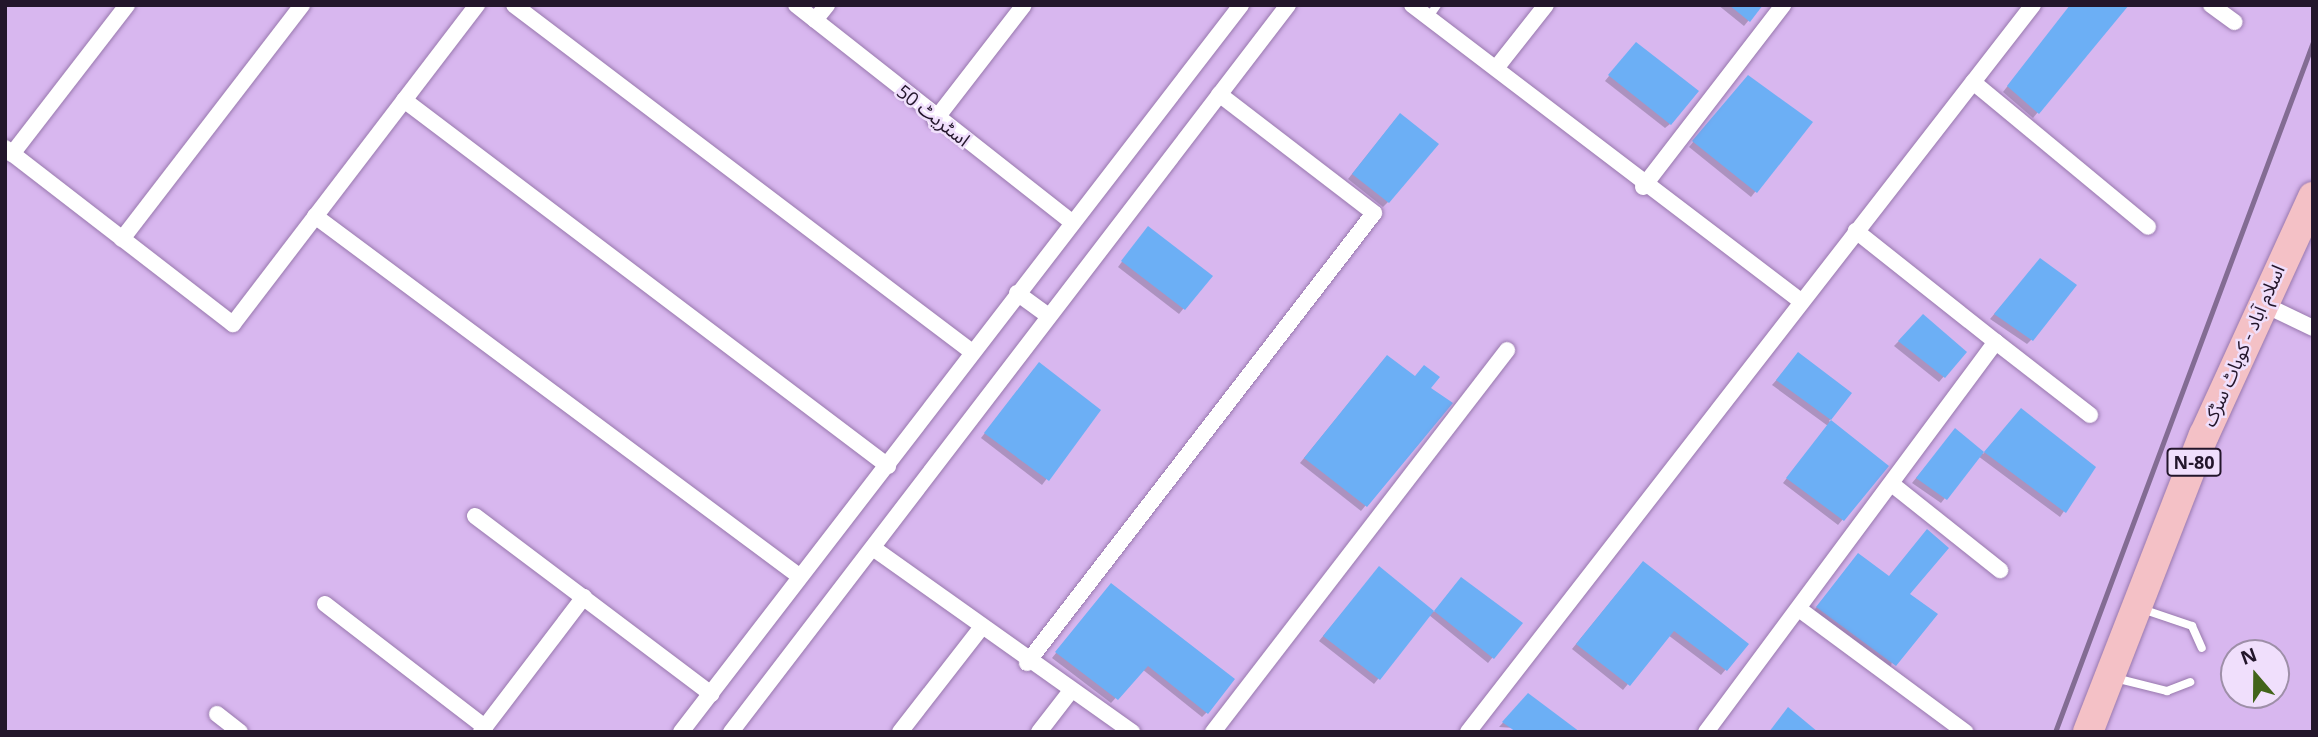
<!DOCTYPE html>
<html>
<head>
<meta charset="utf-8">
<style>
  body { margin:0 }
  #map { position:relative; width:2318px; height:737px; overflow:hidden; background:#d8b7ef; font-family:"Open Sans","Noto Sans Arabic",sans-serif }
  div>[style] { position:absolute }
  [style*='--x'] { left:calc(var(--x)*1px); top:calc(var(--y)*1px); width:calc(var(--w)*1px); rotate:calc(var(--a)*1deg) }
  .shadow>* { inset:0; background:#0003 }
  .building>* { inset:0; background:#6caff5 }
  .roads { filter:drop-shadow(0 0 2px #9878ad) drop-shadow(0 0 2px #9878ad) }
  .lane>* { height:8px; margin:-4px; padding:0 4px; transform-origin:4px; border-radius:4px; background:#fff }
  .street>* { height:16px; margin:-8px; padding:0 8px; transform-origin:8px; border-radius:8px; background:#fff }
  .highway>* { height:30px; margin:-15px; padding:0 15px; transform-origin:15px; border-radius:15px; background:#f4c1c6 }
  .rail>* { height:5px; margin:-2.5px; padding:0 2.5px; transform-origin:2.5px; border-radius:2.5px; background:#836c93 }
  span { translate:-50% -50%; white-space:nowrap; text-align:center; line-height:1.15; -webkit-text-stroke:5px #f0dffc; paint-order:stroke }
  .shield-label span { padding:2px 5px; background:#f0dffc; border:2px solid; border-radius:5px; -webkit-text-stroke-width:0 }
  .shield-label { font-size:18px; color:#23162b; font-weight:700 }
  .street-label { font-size:19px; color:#23162b }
  .frame { position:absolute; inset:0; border:7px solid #23162b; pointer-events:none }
  .north { position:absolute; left:2220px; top:639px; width:70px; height:70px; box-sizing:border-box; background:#f0dffc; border:2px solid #9e8fa8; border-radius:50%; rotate:340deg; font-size:19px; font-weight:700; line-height:28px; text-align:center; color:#23162b }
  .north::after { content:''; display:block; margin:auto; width:24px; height:32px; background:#42641a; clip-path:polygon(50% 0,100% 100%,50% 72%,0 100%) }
</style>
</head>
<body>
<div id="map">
  <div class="shadow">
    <div style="clip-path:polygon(1718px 5px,1761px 5px,1744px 26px)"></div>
    <div style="clip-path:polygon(2071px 5px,2126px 5px,2033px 118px,2003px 92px)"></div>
    <div style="clip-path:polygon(1631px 49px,1670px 124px,1665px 128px,1605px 81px)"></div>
    <div style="clip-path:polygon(1743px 82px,1810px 123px,1751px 197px,1689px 147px)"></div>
    <div style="clip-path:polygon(1395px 120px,1388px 202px,1383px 207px,1348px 179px)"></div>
    <div style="clip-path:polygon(1143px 234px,1210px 276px,1179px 314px,1118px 267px)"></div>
    <div style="clip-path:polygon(2036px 265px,2032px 339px,2027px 344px,1990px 319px)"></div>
    <div style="clip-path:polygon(1923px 316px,1964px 353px,1939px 382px,1894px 346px)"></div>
    <div style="clip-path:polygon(1794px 360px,1850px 393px,1829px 421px,1887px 466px,1838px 525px,1783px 483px,1828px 426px,1772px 385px)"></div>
    <div style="clip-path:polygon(1382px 362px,1450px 404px,1361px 511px,1300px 463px)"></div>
    <div style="clip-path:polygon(1034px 369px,1098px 410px,1042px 485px,981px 438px)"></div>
    <div style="clip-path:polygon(2016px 415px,2094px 467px,2060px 517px,1978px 456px,1941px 503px,1912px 483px,1955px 431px,1983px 454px)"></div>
    <div style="clip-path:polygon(1854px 560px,1908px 594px,1890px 670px,1812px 613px)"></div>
    <div style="clip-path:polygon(1379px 568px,1434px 612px,1456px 584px,1520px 623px,1488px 663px,1429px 615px,1374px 684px,1319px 641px)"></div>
    <div style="clip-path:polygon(1638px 568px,1747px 644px,1721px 675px,1668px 635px,1623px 690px,1572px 649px)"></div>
    <div style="clip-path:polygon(1106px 591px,1207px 712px,1202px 717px,1142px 669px,1111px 703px,1052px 658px)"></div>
    <div style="clip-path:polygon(1528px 695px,1577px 732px,1499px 727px)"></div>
  </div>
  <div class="building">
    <div style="clip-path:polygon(1729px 5px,1763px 5px,1750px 22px)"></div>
    <div style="clip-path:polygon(2070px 5px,2129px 5px,2039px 114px,2007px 86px)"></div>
    <div style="clip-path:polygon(1636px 42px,1699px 91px,1671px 125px,1608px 75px)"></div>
    <div style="clip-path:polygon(1748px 75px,1813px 122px,1757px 193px,1692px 141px)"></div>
    <div style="clip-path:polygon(1400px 113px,1439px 144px,1389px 203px,1352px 174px)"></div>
    <div style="clip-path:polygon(1148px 226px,1213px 276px,1185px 310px,1121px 261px)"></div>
    <div style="clip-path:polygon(2040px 258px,2077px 285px,2033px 341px,1994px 314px)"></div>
    <div style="clip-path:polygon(1923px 314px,1967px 352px,1945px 378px,1898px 341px)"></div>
    <div style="clip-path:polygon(1798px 352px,1852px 393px,1831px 420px,1889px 466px,1844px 521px,1786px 478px,1831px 420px,1776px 380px)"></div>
    <div style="clip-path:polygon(1387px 355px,1415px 376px,1424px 365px,1440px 377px,1431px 388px,1453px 403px,1367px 507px,1304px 458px)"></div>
    <div style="clip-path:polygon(1039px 362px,1101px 410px,1049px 481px,984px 433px)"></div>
    <div style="clip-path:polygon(2021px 408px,2096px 467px,2066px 513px,1984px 452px)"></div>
    <div style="clip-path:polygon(1955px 428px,1984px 452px,1947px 500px,1916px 478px)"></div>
    <div style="clip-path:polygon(1927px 529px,1949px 548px,1910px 594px,1938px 614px,1896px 666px,1816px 607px,1858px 553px,1889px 576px)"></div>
    <div style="clip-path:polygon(1643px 561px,1749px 644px,1727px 671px,1674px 631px,1630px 686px,1576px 644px)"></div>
    <div style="clip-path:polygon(1379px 566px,1434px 611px,1380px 680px,1323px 636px)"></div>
    <div style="clip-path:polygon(1461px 577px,1523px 623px,1494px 659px,1434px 611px)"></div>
    <div style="clip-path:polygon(1111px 583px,1235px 679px,1208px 714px,1148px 666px,1118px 700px,1055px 652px)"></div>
    <div style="clip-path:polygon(1528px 693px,1580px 732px,1516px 732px,1502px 722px)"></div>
    <div style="clip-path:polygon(1788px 707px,1818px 732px,1769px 732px)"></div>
  </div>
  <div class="roads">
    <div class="lane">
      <div style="--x:1428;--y:18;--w:16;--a:-55"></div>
      <div style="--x:2142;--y:609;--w:53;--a:18.8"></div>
      <div style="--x:2192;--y:626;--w:24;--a:66"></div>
      <div style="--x:2115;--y:678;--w:54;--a:14"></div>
      <div style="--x:2167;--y:691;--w:25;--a:-21"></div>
    </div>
    <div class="street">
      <div style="--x:514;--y:5;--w:575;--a:37.15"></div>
      <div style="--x:796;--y:5;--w:352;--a:38.2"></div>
      <div style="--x:1412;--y:5;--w:488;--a:37.3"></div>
      <div style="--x:2211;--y:5;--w:29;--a:36"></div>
      <div style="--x:815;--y:20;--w:19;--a:-51"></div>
      <div style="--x:1497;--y:67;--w:79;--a:-51.7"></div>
      <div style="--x:1973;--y:82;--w:227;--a:39.6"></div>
      <div style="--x:404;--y:100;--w:607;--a:37.1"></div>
      <div style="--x:935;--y:120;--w:145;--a:-52.3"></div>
      <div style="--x:5;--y:148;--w:288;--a:37.7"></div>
      <div style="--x:233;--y:324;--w:402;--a:-52.6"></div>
      <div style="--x:12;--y:154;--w:188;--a:-52.3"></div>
      <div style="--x:1643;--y:187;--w:230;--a:-52.4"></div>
      <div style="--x:315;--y:216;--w:603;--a:36.64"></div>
      <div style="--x:122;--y:239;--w:295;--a:-52.4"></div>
      <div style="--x:1017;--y:293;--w:39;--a:36"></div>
      <div style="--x:2263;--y:304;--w:55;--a:25.6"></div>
      <div style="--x:1996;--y:342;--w:119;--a:37.8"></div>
      <div style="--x:1893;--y:485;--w:137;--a:38.5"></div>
      <div style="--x:475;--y:516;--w:296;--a:37"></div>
      <div style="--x:873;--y:548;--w:318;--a:35.4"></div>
      <div style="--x:325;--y:604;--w:202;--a:37.6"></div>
      <div style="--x:1799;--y:609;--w:207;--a:36.5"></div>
      <div style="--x:1027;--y:663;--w:568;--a:-52.36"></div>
      <div style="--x:1374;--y:213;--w:195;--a:-142.5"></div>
      <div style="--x:217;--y:714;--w:29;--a:38"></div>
      <div style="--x:481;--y:732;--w:170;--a:-52.7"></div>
      <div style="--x:681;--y:732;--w:918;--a:-52.39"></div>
      <div style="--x:731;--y:732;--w:916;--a:-52.54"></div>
      <div style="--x:900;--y:732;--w:132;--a:-52.1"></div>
      <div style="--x:1039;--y:732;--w:51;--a:-52.2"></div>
      <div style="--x:1213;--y:732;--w:482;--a:-52.4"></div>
      <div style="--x:1468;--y:732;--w:921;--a:-52.15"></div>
      <div style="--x:1706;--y:732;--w:486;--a:-53.4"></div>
      <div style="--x:1996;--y:342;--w:179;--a:-141.6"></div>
    </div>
    <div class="highway">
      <div style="--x:2088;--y:732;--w:319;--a:-68.7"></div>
      <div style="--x:2204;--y:435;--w:262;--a:-65.4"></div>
    </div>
  </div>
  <div class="rail">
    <div style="--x:2055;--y:732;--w:737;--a:-69.5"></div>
  </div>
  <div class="shield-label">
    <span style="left:2194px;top:462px">N-80</span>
  </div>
  <div class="street-label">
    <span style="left:933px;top:116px;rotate:38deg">اسٹریٹ 50</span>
    <span style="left:2244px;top:346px;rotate:-66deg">اسلام آباد - کوہاٹ سڑک</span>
  </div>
  <div class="frame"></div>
  <div class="north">N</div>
</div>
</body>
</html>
